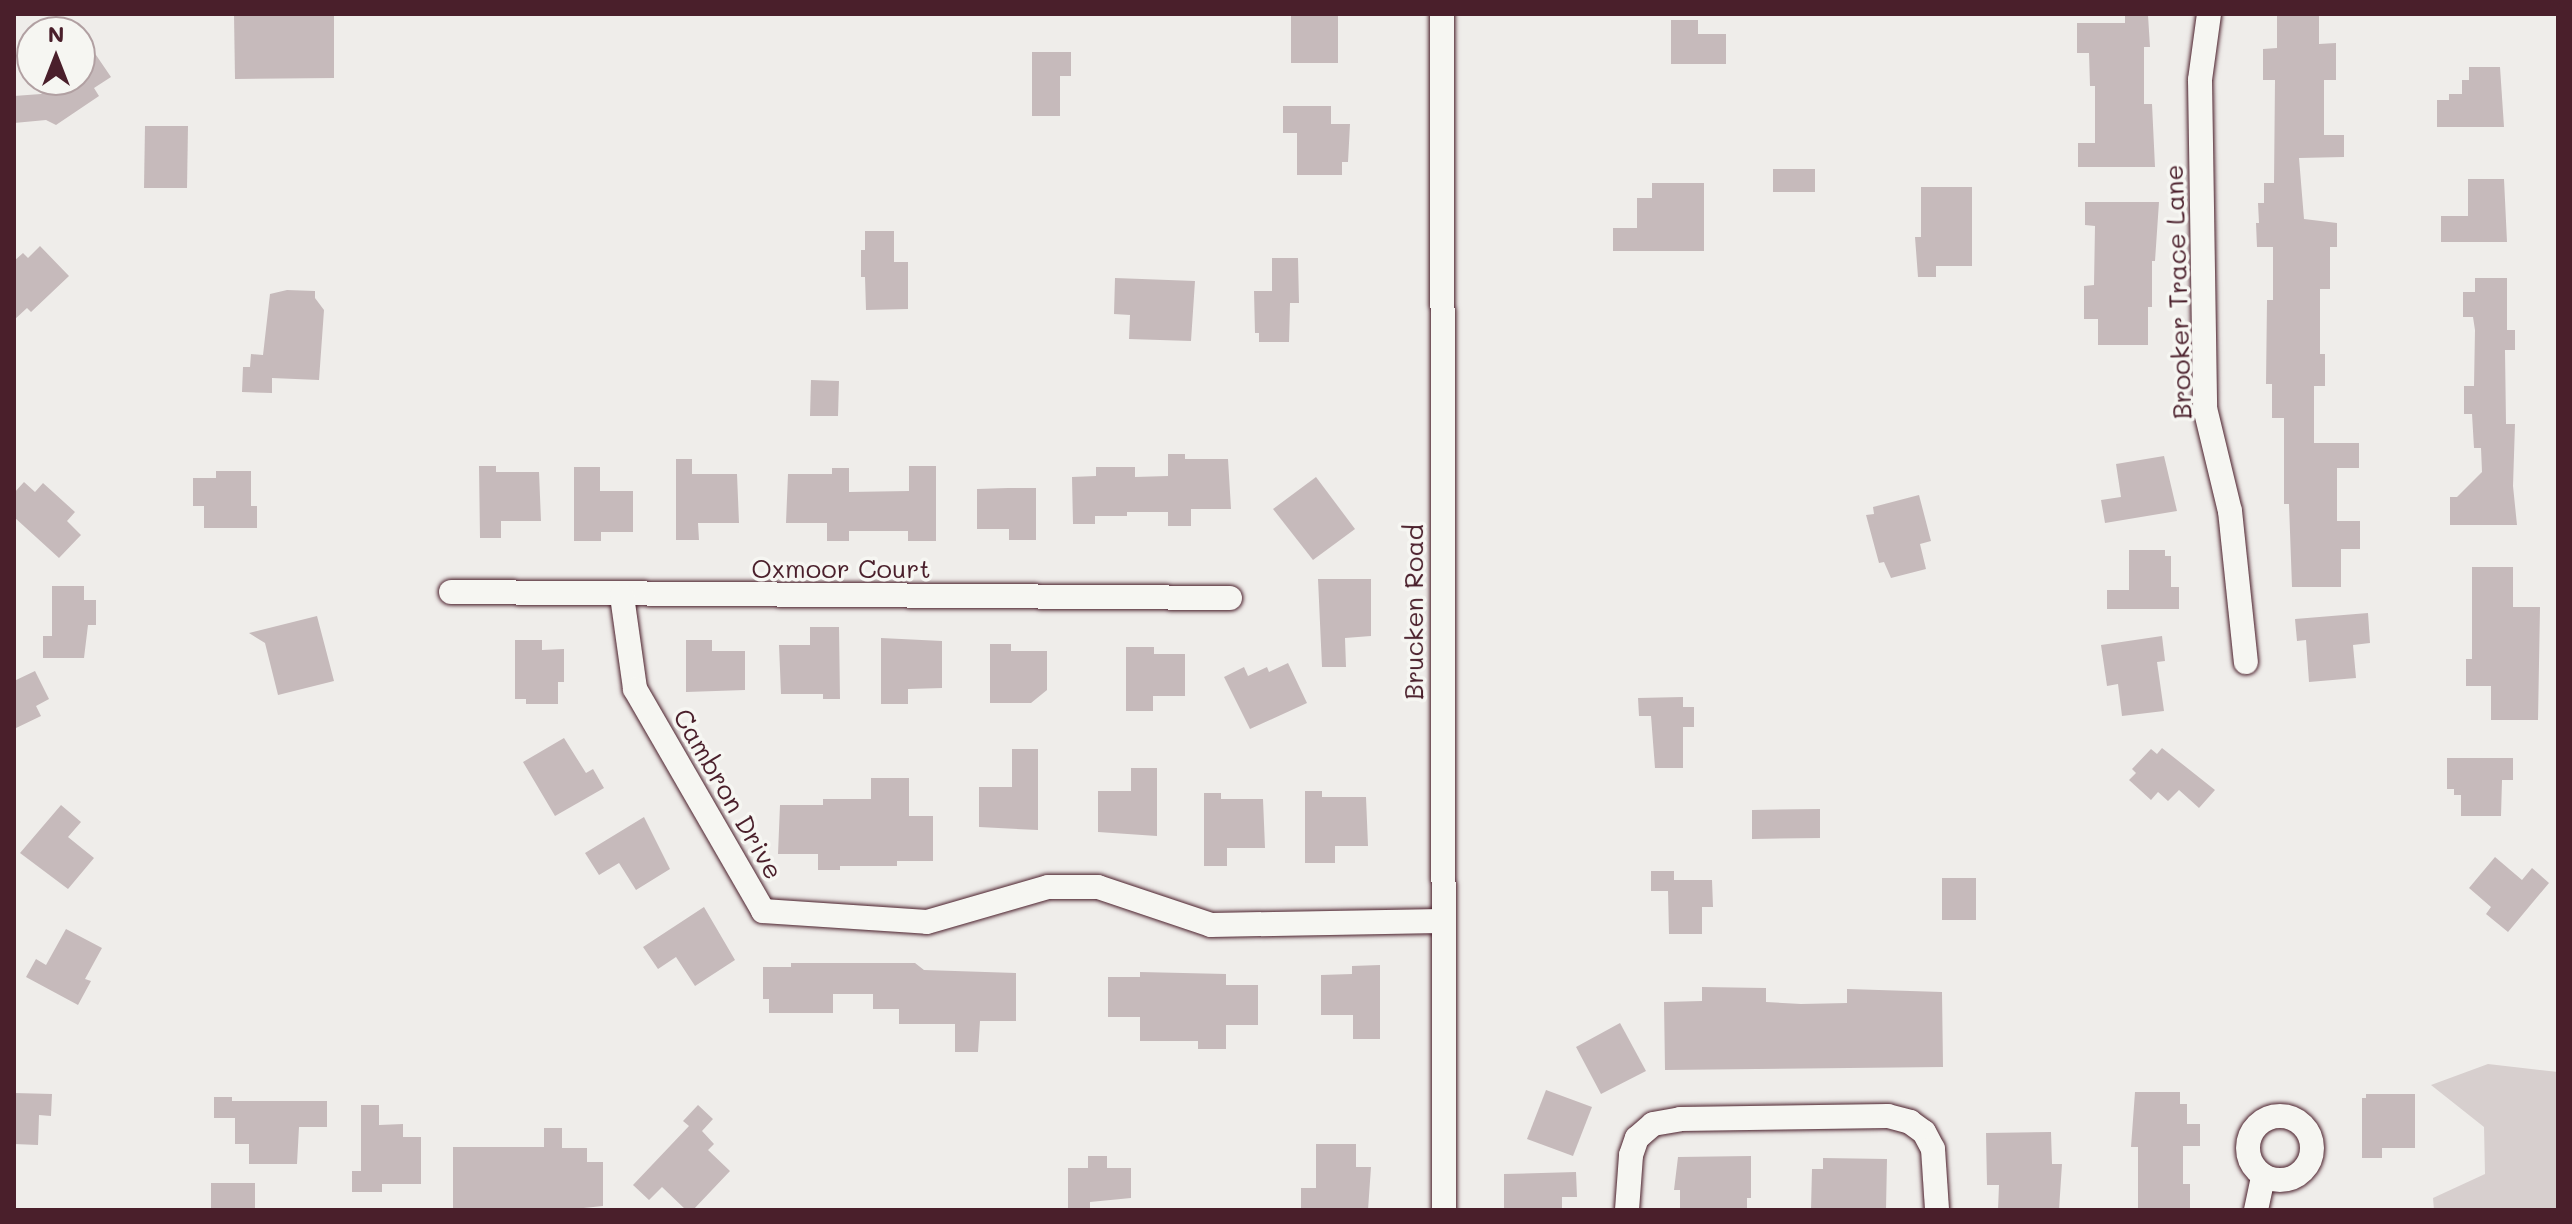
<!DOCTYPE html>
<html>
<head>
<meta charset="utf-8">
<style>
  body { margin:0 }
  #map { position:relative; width:2572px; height:1224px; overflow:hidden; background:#efedea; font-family:Mali,sans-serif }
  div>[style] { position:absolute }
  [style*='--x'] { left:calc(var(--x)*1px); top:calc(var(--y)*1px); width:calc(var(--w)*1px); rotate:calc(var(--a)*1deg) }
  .green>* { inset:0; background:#d7cfce }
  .building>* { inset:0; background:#c6babb }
  .roads { filter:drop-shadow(0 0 2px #4a1f2b) drop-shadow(0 0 2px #4a1f2b) }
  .street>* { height:24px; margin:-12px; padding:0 12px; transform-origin:12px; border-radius:12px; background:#f6f6f2 }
  .street>.ring { margin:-12px; padding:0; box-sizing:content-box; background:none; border:24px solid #f6f6f2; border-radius:50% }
  span { translate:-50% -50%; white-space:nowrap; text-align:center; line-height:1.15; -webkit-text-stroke:7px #f6f6f2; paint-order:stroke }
  .street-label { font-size:26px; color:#4a1f2b }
  .frame { position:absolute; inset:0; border:16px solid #4a1f2b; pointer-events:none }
  .north { position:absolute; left:16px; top:16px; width:80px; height:80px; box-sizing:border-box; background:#f6f6f2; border:2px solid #b1a0a2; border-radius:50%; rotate:0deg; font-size:22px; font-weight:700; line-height:32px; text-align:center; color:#4a1f2b }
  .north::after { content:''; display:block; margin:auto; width:28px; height:36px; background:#4a1f2b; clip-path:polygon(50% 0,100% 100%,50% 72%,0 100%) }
</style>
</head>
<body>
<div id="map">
  <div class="green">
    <div style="clip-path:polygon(2488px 1064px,2558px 1072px,2558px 1210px,2434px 1210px,2433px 1198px,2485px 1174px,2484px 1127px,2431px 1085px)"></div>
  </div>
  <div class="building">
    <div style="clip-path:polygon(234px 14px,334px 14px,334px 78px,235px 79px)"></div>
    <div style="clip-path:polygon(1291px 14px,1338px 14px,1338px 63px,1291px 63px)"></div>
    <div style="clip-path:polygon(2125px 15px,2148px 15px,2150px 47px,2144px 47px,2144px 104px,2152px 104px,2155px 167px,2078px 167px,2078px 143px,2095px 143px,2095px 86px,2090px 86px,2089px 53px,2077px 53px,2077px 23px,2125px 23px)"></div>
    <div style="clip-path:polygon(2277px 15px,2319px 15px,2319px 44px,2336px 43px,2336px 80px,2324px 80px,2324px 135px,2344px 135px,2344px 157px,2299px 158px,2304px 219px,2337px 223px,2337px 247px,2330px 247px,2330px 289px,2320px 289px,2320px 354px,2325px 354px,2325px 386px,2314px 386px,2314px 443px,2359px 443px,2359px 468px,2337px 468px,2337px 521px,2360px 521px,2360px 549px,2341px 549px,2341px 587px,2292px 587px,2289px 504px,2284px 504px,2284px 418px,2272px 418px,2272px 384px,2266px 384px,2267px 300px,2273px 300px,2273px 247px,2257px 247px,2256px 223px,2259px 223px,2258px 203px,2264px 203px,2264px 183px,2274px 183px,2275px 80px,2263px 80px,2263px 49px,2277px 48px)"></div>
    <div style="clip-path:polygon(1671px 20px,1698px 20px,1698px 34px,1726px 34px,1726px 64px,1671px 64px)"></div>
    <div style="clip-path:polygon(1032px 52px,1071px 52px,1071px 76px,1060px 76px,1060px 116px,1032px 116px)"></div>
    <div style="clip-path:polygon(96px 55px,111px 77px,94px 88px,99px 96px,56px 125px,46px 120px,14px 123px,14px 96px,41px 94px,62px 80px,80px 80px,80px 66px)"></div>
    <div style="clip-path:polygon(2469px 67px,2500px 67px,2504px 127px,2437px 127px,2437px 100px,2449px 100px,2449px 94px,2462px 94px,2462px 80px,2469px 80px)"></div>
    <div style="clip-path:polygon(1283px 106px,1331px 106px,1331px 124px,1350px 124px,1348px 162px,1342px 162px,1342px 175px,1297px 175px,1297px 133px,1283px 133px)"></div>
    <div style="clip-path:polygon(145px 126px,188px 126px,187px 188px,144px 188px)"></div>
    <div style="clip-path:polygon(1773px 169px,1815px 169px,1815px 192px,1773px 192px)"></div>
    <div style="clip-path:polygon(2468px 179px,2504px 179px,2507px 242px,2441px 242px,2441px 216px,2468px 216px)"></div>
    <div style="clip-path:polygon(1652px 183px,1704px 183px,1704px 251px,1613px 251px,1613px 228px,1637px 228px,1637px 198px,1652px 198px)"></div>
    <div style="clip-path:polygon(1921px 187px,1972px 187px,1972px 266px,1936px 266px,1936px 277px,1918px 277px,1915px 237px,1921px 237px)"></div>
    <div style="clip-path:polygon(2085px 202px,2159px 202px,2155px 261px,2152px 261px,2152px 307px,2148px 307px,2148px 345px,2098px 345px,2098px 319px,2084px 319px,2084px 286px,2094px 285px,2095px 226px,2085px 225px)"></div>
    <div style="clip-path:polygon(865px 231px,894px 231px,894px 262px,908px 262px,908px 309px,866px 310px,865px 277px,861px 277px,861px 250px,865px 250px)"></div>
    <div style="clip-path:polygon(40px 246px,69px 276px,31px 312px,27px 308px,14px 320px,14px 261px,23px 253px,28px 258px)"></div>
    <div style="clip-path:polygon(1272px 258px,1298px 258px,1299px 303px,1290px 303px,1289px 342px,1259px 342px,1259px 333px,1255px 333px,1254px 291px,1272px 291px)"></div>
    <div style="clip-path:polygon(1115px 278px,1195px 281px,1191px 341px,1129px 339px,1130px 315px,1114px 314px)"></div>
    <div style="clip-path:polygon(2475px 278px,2507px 278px,2507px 330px,2515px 330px,2515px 350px,2505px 350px,2506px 424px,2515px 424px,2513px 486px,2517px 525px,2450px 525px,2450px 497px,2457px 497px,2482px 472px,2481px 448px,2474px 448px,2472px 414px,2464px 414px,2464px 386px,2474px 386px,2475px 330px,2473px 317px,2463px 317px,2463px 292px,2475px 292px)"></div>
    <div style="clip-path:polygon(287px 290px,315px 291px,315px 298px,324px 310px,319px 380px,272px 378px,272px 393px,242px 392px,243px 367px,250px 367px,251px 354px,263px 355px,270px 294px)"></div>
    <div style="clip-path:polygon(811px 380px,839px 381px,838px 416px,810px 416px)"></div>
    <div style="clip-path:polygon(1168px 454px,1185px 454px,1185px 459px,1228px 459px,1231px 509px,1191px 509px,1191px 526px,1168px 526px,1168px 512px,1127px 512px,1127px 516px,1095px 516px,1095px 524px,1073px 524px,1072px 477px,1096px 476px,1096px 467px,1135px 467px,1135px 477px,1168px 476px)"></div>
    <div style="clip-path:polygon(2164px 456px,2177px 511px,2105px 523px,2101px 500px,2121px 497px,2116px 464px)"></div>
    <div style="clip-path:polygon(676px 459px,692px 459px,692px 474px,737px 474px,739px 523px,698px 523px,699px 540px,676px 540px)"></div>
    <div style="clip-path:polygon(479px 466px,496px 466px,496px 472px,539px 472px,541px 521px,501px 521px,501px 538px,480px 538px)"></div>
    <div style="clip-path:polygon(909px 466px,936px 466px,936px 541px,908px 541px,908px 531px,849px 531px,849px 541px,827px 541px,827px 523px,786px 523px,788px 474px,832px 474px,832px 468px,849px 468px,849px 492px,909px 491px)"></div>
    <div style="clip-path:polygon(574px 467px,600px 467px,600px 491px,633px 491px,633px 532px,601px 532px,601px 541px,574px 541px)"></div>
    <div style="clip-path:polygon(216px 471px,251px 471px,251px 506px,257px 506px,257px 528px,204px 528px,204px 506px,193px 506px,193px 478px,216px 478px)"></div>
    <div style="clip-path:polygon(1316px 477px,1355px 529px,1313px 560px,1273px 509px)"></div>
    <div style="clip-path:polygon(24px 482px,35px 492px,43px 483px,75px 512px,67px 521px,81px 535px,59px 558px,14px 517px,14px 493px)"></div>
    <div style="clip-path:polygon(1008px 488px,1036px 488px,1036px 540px,1009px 540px,1009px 529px,977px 529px,977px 489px)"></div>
    <div style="clip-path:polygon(1919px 495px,1931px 541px,1920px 544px,1926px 569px,1891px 578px,1884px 562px,1879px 563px,1866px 515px,1874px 514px,1873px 507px)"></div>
    <div style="clip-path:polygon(2129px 550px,2165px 550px,2165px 556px,2171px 556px,2171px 587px,2179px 587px,2179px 609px,2107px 609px,2107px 590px,2129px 590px)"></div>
    <div style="clip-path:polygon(2472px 567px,2513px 567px,2513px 607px,2540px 607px,2538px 720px,2491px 720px,2491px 686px,2466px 686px,2466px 659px,2472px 659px)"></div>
    <div style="clip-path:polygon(1318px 579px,1371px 579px,1371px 636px,1345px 638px,1346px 667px,1322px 667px)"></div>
    <div style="clip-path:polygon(52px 586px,84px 586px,84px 600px,96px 600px,96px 625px,88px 625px,84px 658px,43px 658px,43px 636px,52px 636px)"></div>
    <div style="clip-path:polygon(2368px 613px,2370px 643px,2353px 645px,2356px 678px,2309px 682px,2306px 640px,2297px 641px,2295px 619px)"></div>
    <div style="clip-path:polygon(317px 616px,334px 681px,278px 695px,265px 643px,249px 633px)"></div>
    <div style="clip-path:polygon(810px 627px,839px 627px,840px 699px,823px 699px,823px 694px,781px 694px,779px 645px,810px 645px)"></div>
    <div style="clip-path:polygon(2162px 636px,2165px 661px,2157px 662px,2164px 711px,2122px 716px,2118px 684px,2107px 686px,2101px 645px)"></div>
    <div style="clip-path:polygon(881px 638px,942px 641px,942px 688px,908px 689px,908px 704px,881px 704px)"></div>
    <div style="clip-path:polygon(515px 640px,542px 640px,542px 650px,564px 649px,564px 682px,558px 682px,558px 704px,526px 704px,526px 699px,515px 699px)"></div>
    <div style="clip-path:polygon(686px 640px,712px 640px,712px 651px,745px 651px,745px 690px,686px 692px)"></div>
    <div style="clip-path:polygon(990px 644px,1011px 644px,1011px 651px,1047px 651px,1047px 690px,1031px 703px,990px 703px)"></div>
    <div style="clip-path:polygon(1126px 647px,1154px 647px,1154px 654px,1185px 654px,1185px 696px,1153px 696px,1153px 711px,1126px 711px)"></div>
    <div style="clip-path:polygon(1288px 663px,1307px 703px,1250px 729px,1224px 677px,1244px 667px,1248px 676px,1267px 667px,1269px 672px)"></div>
    <div style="clip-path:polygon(35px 671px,49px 699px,36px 706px,41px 716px,14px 729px,14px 681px)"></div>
    <div style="clip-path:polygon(1683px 697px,1683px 707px,1694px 707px,1694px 727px,1683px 727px,1683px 768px,1655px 768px,1651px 716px,1639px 716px,1638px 698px)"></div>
    <div style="clip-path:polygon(564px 738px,586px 773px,593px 769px,604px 788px,555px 816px,523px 762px)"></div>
    <div style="clip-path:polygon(2162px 748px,2215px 790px,2199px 808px,2179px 790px,2168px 801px,2158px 792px,2151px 800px,2129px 780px,2136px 773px,2132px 769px,2151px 749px,2157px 754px)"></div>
    <div style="clip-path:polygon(1012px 749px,1038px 749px,1038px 830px,979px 827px,979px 787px,1012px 787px)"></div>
    <div style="clip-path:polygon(2447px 758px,2513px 758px,2513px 780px,2502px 780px,2501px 816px,2461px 816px,2461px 795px,2454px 795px,2454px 789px,2447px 789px)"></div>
    <div style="clip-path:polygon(1131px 768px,1157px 768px,1157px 836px,1098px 832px,1098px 791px,1131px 791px)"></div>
    <div style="clip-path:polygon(871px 778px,909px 778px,909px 816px,933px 816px,933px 861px,897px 861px,897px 866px,840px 866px,840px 870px,818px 870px,818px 854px,778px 854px,780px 805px,823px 805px,823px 799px,871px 799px)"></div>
    <div style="clip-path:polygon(1305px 791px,1322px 791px,1322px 797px,1366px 797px,1368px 846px,1335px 846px,1335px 863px,1305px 863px)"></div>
    <div style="clip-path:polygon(1204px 793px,1221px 793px,1221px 799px,1263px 799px,1265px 848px,1227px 848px,1227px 866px,1204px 866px)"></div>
    <div style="clip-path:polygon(61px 805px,81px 822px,68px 837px,94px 858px,68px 889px,20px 853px)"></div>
    <div style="clip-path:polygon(1820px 809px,1820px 838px,1752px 839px,1752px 810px)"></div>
    <div style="clip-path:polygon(644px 817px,670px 869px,636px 890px,619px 863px,599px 875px,585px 853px)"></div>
    <div style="clip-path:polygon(2495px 857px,2522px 880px,2532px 868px,2549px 883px,2508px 932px,2486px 914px,2491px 907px,2469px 888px)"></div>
    <div style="clip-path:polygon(1651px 871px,1674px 871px,1674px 880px,1712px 880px,1713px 907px,1702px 907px,1702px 934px,1669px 934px,1668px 891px,1651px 891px)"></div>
    <div style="clip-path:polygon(1942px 878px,1976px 878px,1976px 920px,1942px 920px)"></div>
    <div style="clip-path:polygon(704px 907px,735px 960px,695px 986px,676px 957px,658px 969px,643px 947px)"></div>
    <div style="clip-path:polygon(66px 929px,102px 948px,85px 979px,91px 981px,78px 1005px,26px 977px,36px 959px,46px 965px)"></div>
    <div style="clip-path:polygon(791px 963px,915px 963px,924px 970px,1016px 973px,1016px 1021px,980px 1021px,978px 1052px,955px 1052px,955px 1024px,899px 1024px,899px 1009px,873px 1009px,873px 994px,833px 994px,833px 1013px,769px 1013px,769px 999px,763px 999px,763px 967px,791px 967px)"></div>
    <div style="clip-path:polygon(1380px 965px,1380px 1039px,1353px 1039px,1353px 1015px,1321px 1015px,1321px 975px,1352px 974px,1352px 966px)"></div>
    <div style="clip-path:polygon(1140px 972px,1226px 974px,1226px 985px,1258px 985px,1258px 1025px,1226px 1025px,1226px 1049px,1198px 1049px,1198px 1041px,1140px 1041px,1140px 1017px,1108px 1017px,1108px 977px,1140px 977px)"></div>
    <div style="clip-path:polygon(1702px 987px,1766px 988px,1766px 1002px,1801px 1004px,1847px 1003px,1847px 989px,1942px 992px,1943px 1067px,1665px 1070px,1664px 1002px,1702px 1001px)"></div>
    <div style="clip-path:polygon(1620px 1023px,1646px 1071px,1601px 1094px,1576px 1047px)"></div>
    <div style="clip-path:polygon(1546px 1090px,1592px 1107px,1573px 1156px,1527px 1139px)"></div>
    <div style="clip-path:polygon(2135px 1092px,2180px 1092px,2180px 1104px,2187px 1104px,2187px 1124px,2200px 1124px,2200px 1146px,2183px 1146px,2183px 1184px,2190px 1184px,2190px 1210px,2138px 1210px,2138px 1147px,2131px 1147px)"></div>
    <div style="clip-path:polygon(14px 1093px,52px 1094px,51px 1116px,39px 1115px,38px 1145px,14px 1144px)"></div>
    <div style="clip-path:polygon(2366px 1094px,2415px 1094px,2415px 1148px,2382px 1148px,2382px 1158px,2362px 1158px,2362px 1098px,2366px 1098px)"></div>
    <div style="clip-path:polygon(214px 1097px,232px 1097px,232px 1101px,327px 1101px,327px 1127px,299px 1127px,297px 1164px,249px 1164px,249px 1144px,235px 1144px,235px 1118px,214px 1118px)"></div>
    <div style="clip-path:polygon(361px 1105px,379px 1105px,379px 1125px,403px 1124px,403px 1137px,421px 1137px,421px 1184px,382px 1184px,382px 1192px,352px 1192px,352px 1171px,361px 1171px)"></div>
    <div style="clip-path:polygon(698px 1105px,713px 1119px,702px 1131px,714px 1144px,708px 1150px,730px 1171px,693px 1210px,686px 1210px,662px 1187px,649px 1200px,633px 1185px,689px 1126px,683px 1121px)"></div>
    <div style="clip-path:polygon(544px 1128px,562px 1128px,562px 1148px,587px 1148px,587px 1162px,603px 1162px,603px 1206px,564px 1210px,453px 1210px,453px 1147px,544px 1147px)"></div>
    <div style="clip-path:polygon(2051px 1132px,2052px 1164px,2062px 1164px,2059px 1210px,1998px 1210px,1999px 1185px,1987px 1185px,1986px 1133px)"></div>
    <div style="clip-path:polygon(1316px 1144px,1356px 1144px,1356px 1167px,1371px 1167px,1368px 1210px,1301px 1210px,1301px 1188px,1316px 1188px)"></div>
    <div style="clip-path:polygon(1088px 1156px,1107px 1156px,1107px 1168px,1131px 1168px,1131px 1198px,1090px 1202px,1090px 1210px,1068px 1210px,1068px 1168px,1088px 1168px)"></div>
    <div style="clip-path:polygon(1751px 1156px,1751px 1198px,1747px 1198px,1747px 1210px,1680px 1208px,1680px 1190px,1674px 1190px,1678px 1157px)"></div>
    <div style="clip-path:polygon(1823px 1158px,1887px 1159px,1886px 1210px,1811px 1210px,1812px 1169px,1823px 1169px)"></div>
    <div style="clip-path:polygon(1576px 1172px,1577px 1197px,1562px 1197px,1562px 1210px,1504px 1210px,1504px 1174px)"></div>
    <div style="clip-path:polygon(211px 1183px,255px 1183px,255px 1210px,211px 1210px)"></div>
  </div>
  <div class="roads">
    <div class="street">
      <div style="--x:1442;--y:14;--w:1196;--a:89.9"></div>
      <div style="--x:2209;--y:14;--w:67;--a:97.8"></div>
      <div style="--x:2200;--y:80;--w:328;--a:89.1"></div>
      <div style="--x:2205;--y:408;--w:106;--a:76.4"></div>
      <div style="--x:2230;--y:511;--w:152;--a:84"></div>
      <div style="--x:451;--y:592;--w:779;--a:0.44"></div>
      <div style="--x:622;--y:596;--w:94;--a:82"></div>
      <div style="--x:635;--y:689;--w:256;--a:60"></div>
      <div style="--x:763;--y:911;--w:164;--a:3.8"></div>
      <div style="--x:927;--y:922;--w:126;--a:-16.1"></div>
      <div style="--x:1048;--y:887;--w:50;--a:0"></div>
      <div style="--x:1098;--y:887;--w:119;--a:18.6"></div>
      <div style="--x:1211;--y:925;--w:230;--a:-1"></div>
      <div class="ring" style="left:2248px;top:1116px;width:40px;height:40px"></div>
      <div style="--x:1627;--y:1210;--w:55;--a:-85.8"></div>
      <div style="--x:1631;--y:1155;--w:18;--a:-71"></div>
      <div style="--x:1637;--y:1138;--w:21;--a:-41"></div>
      <div style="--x:1653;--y:1124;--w:27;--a:-10"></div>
      <div style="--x:1680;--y:1119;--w:208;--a:-0.8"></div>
      <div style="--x:1888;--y:1116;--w:23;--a:15"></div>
      <div style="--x:1910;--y:1122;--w:17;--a:36"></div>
      <div style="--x:1924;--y:1132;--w:19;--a:62"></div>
      <div style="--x:1933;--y:1149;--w:61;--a:86.2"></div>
      <div style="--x:2256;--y:1210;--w:35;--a:-78"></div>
    </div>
  </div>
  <div class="street-label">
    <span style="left:2178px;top:292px;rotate:-92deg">Brooker Trace Lane</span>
    <span style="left:841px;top:569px">Oxmoor Court</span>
    <span style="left:1414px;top:612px;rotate:-90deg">Brucken Road</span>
    <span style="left:728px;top:794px;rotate:60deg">Cambron Drive</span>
  </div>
  <div class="frame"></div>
  <div class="north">N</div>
</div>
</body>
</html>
